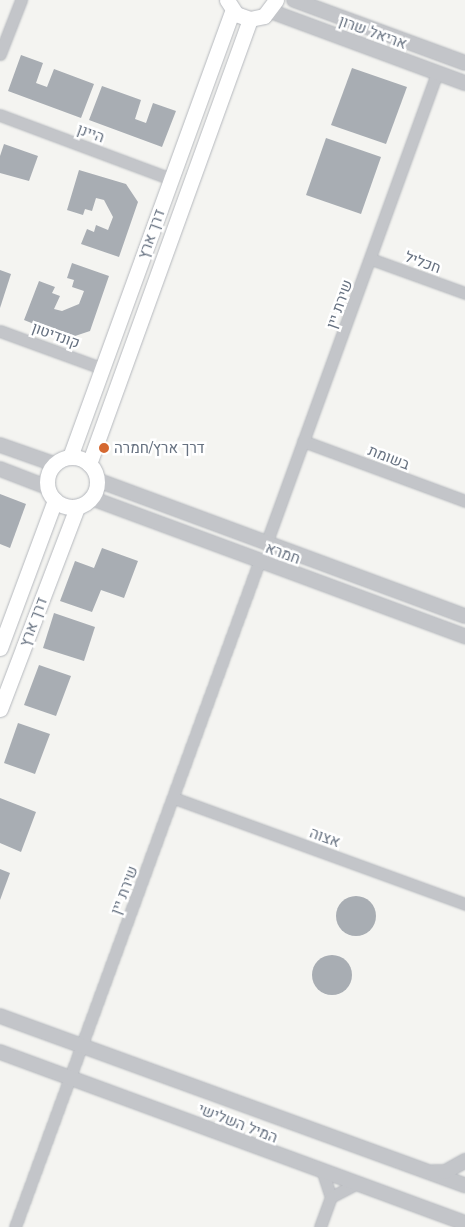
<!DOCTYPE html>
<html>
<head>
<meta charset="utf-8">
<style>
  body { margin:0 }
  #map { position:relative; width:465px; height:1227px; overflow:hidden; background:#f4f4f1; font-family:Mulish,Heebo,sans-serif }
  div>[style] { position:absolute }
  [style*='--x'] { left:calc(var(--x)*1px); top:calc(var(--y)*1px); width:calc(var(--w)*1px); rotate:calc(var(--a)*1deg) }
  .building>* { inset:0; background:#a8adb3 }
  .round { border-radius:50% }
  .roads { filter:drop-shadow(0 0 1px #b5b8bd) drop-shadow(0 0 1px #b5b8bd) }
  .minor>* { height:11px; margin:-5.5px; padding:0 5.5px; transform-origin:5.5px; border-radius:5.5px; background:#c3c5c9 }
  .tertiary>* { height:14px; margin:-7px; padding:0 7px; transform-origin:7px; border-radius:7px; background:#c3c5c9 }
  .secondary>* { height:15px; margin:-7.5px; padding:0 7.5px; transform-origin:7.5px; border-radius:7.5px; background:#fff }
  .secondary>.ring { margin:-7.5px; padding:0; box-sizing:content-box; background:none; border:15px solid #fff; border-radius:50% }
  .dots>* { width:14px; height:14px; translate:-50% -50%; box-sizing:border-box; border:2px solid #fff; border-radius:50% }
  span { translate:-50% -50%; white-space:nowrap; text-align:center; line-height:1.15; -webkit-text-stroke:5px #fff; paint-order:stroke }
  .street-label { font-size:15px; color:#667180 }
  .poi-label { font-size:15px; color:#667180 }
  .left { translate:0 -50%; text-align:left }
</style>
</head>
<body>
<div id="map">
  <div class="building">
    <div style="clip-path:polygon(21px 55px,43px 63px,36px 83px,47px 87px,54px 69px,94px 84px,81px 118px,8px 91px)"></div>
    <div style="clip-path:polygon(352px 68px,407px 87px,386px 144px,331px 125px)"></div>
    <div style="clip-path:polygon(102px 86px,141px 100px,135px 119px,146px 123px,153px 103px,176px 111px,162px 147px,89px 120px)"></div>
    <div style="clip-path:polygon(326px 138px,381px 157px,361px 214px,306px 195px)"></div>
    <div style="clip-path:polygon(4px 144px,38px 156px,29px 181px,0 173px,0 156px)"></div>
    <div style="clip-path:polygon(79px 170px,126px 184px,138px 202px,119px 257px,81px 244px,87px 229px,94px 232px,96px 225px,108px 230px,113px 217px,104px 200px,96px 198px,92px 211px,85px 209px,83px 215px,67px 210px)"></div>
    <div style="clip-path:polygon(72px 263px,109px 276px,90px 331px,69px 338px,24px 320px,39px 281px,55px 287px,52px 293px,60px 296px,54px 309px,62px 311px,79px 304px,84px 291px,72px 287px,74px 280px,67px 278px)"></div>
    <div style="clip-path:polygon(0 270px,11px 274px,0 308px)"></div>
    <div style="clip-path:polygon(0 494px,26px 504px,10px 548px,0 544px)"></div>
    <div style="clip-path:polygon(102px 548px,138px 561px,124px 598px,101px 590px,92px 612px,60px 601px,75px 561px,94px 568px)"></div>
    <div style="clip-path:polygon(54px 613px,95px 627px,84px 661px,43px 648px)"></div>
    <div style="clip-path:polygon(39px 665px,71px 676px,56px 716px,24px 705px)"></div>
    <div style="clip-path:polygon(18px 723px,50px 734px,35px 774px,4px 763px)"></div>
    <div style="clip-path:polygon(0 798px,36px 812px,21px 852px,0 843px)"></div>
    <div style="clip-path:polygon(0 869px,10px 873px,0 900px)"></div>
    <div class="round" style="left:336px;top:896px;width:40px;height:40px"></div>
    <div class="round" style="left:312px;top:955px;width:40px;height:40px"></div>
  </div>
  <div class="roads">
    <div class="minor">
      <div style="--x:0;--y:54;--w:58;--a:-68.7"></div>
      <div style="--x:0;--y:115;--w:183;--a:20.5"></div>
      <div style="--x:371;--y:259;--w:100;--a:19.9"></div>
      <div style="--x:0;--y:331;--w:108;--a:20.1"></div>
      <div style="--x:303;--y:441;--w:173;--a:20.3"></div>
      <div style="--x:266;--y:544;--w:501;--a:-70.05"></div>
      <div style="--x:174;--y:798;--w:310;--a:20"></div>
      <div style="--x:323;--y:1173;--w:25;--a:72"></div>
      <div style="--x:331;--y:1197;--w:26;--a:-28"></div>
      <div style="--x:15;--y:1227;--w:708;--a:-69.85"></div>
      <div style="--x:320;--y:1227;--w:32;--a:-70"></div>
    </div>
    <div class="tertiary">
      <div style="--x:294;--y:0;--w:182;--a:20.2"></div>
      <div style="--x:270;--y:11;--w:208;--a:20.3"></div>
      <div style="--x:0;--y:445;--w:57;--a:19.4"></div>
      <div style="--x:0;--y:469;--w:50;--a:21"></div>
      <div style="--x:97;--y:480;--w:392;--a:20.3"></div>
      <div style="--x:91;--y:498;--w:399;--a:20.3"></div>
      <div style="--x:0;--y:1016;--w:495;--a:20"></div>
      <div style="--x:0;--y:1052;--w:495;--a:20.2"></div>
      <div style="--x:434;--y:1172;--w:11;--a:0"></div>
      <div style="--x:445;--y:1172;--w:23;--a:-29"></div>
    </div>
    <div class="secondary">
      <div style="--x:227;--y:0;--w:17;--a:57"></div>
      <div style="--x:236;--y:14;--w:15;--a:20"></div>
      <div style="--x:250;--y:19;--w:14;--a:-12"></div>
      <div style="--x:264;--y:16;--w:20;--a:-53"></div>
      <div class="ring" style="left:47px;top:457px;width:35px;height:35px"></div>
      <div style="--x:70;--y:457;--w:475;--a:-70"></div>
      <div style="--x:89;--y:464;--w:473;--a:-70.1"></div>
      <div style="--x:0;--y:648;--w:158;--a:-69.6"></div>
      <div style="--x:0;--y:709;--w:216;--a:-69.1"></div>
    </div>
  </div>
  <div class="dots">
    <div style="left:104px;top:448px;background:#d56830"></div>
  </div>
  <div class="street-label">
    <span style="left:373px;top:32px;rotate:20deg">אריאל שרון</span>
    <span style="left:91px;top:133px;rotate:20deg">היינן</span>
    <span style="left:151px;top:234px;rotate:-70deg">דרך ארץ</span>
    <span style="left:423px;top:262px;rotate:20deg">חכליל</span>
    <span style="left:339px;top:304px;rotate:-70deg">שירת יין</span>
    <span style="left:56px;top:335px;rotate:20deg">קונדיטון</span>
    <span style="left:389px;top:457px;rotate:21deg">בשומת</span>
    <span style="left:283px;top:553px;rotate:20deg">חמרא</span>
    <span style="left:33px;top:622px;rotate:-69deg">דרך ארץ</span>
    <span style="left:325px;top:837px;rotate:20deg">אצוה</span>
    <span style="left:124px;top:890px;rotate:-69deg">שירת יין</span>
    <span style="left:238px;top:1123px;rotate:21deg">המיל השלישי</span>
  </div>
  <div class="poi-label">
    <span class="left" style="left:114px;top:448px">דרך ארץ/חמרה</span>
  </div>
</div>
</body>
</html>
